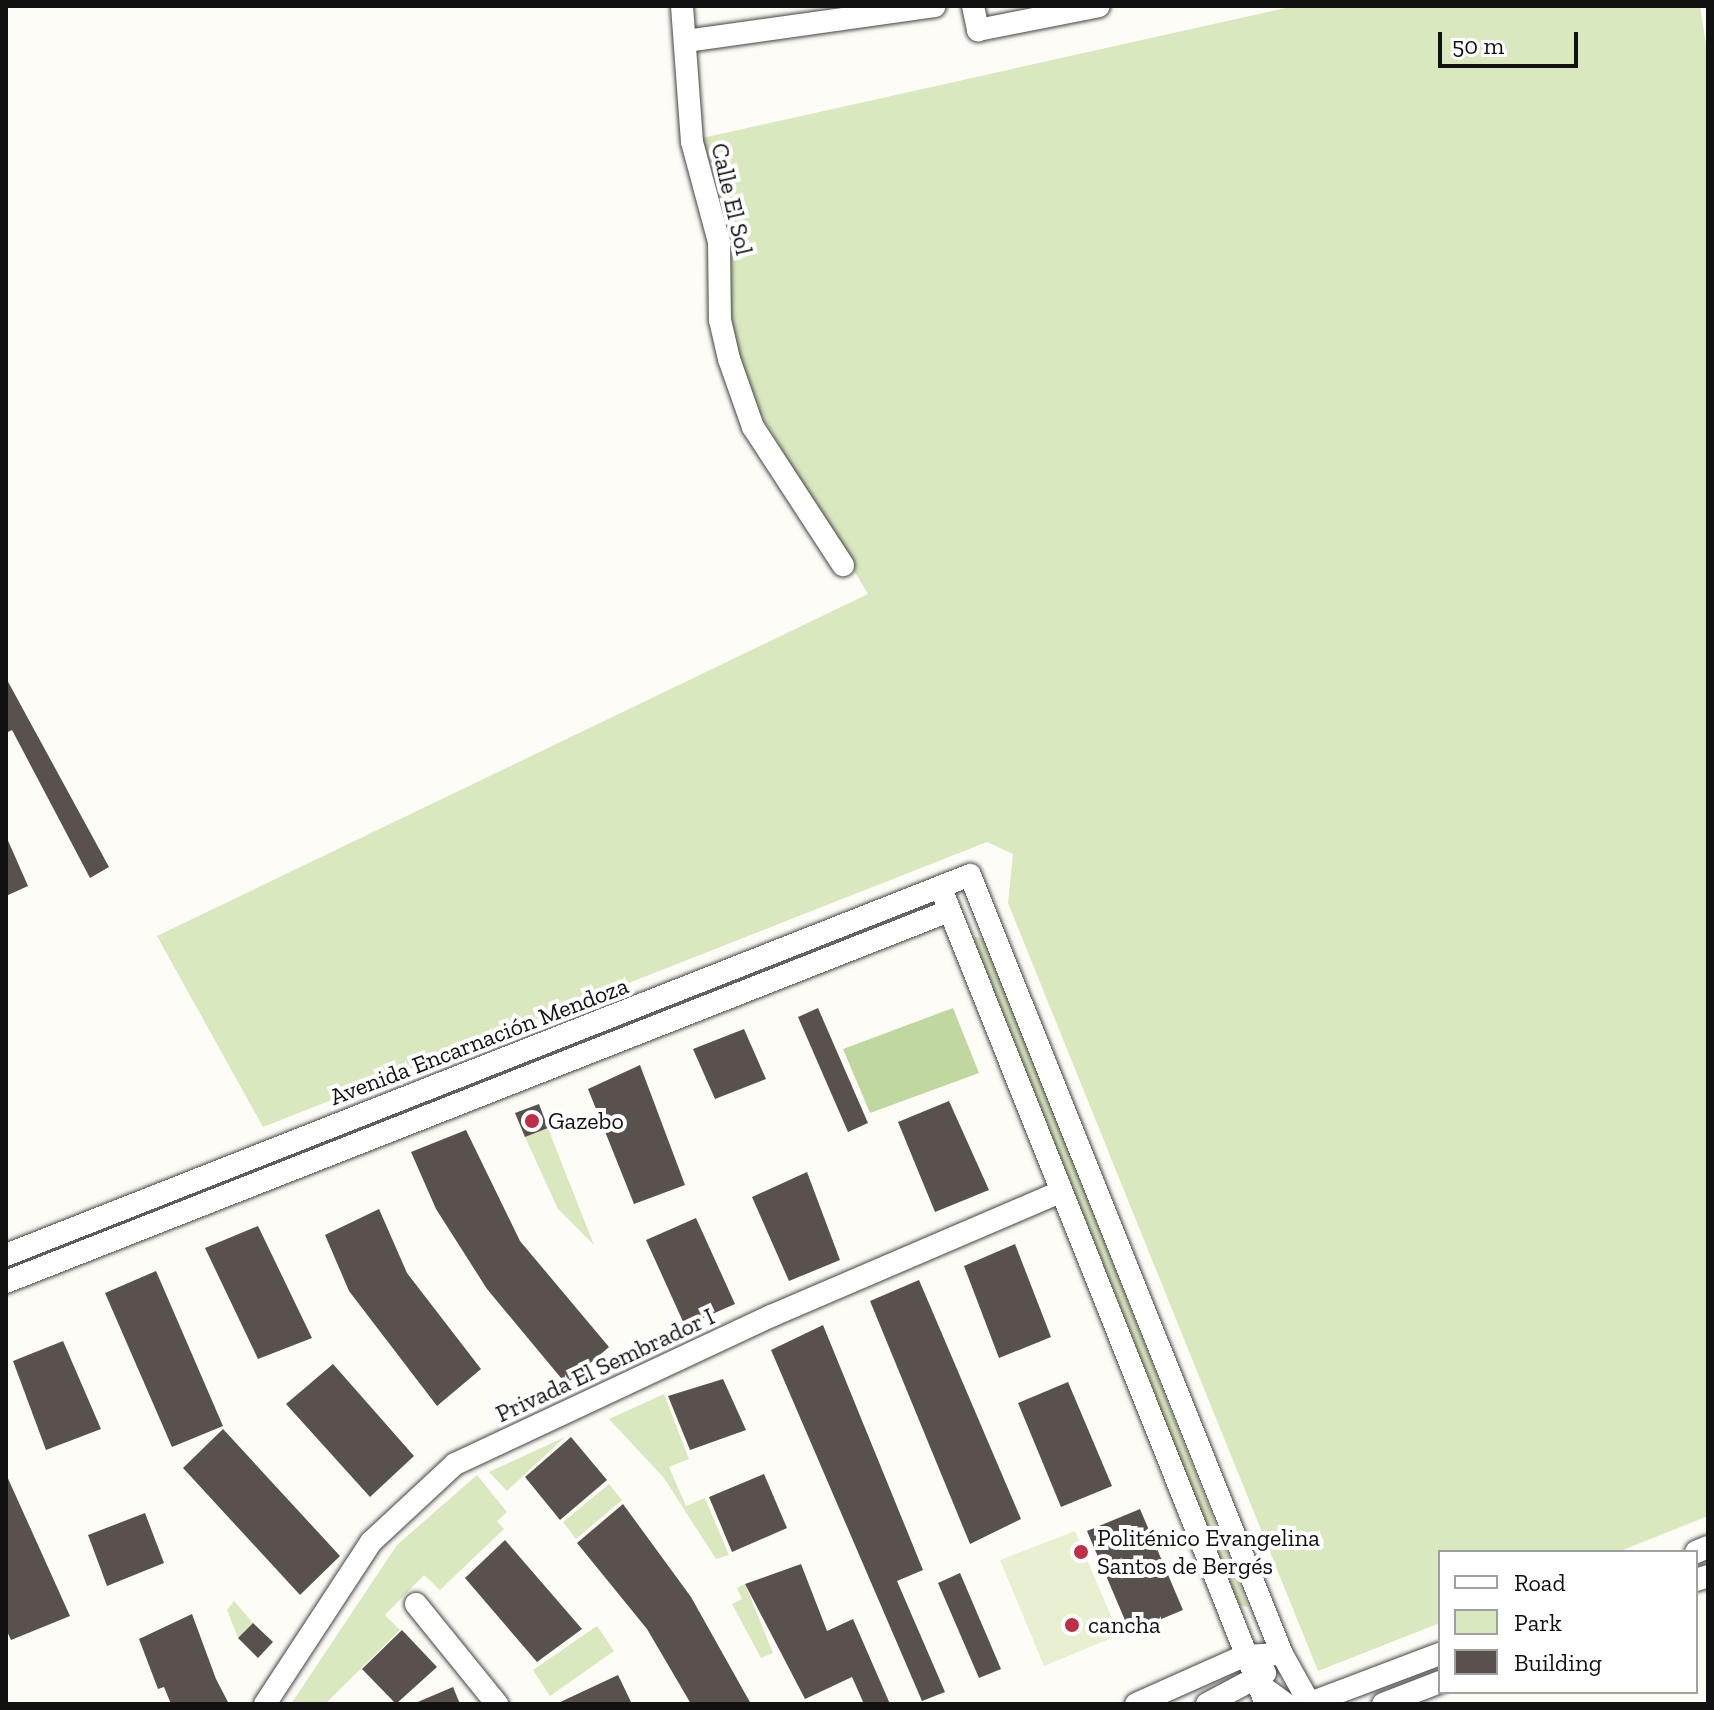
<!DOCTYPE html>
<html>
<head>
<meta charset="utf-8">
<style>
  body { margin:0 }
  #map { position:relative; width:1714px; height:1710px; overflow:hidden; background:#fefcf6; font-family:"Zilla Slab",serif }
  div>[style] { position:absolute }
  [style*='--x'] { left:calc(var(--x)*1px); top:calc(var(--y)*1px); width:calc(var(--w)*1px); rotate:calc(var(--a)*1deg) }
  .green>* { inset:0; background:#dae8c0 }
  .forest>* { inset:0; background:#c0d8a0 }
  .pitch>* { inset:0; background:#e9f0d1 }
  .building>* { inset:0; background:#59514e }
  .roads { filter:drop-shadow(0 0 2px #444) drop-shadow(0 0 2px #444) }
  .minor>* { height:22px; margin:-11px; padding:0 11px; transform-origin:11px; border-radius:11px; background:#fff }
  .dots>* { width:22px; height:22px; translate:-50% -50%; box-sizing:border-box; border:4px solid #fff; border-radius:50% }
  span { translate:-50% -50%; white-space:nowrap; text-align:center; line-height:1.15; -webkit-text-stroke:8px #fff; paint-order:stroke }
  .street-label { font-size:24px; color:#111 }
  .poi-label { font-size:24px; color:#111 }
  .left { translate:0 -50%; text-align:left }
  .frame { position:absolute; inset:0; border:8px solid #111; pointer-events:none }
  .legend { position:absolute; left:1438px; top:1550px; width:260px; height:144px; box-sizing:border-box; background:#fff; border:2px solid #a0a0a0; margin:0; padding:10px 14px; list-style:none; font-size:24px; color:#111 }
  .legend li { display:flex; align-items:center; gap:16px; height:40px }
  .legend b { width:40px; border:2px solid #a0a0a0 }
  .scale { position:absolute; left:1438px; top:32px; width:140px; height:36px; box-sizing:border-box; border:4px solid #111; border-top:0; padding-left:10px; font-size:24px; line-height:28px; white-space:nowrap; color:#111; -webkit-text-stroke:6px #fff; paint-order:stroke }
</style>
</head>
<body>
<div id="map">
  <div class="green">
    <div style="clip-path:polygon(1295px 6px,1700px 6px,1708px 57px,1708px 1516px,1618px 1552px,1440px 1552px,1440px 1623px,1318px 1671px,1008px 903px,1013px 854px,987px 842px,263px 1127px,157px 936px,868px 594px,747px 391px,727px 328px,702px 138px)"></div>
    <div style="clip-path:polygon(975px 937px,986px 939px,1248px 1607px,1239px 1605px,972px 947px)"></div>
    <div style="clip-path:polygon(548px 1128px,560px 1159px,594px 1245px,558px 1209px,525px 1137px)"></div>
    <div style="clip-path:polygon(664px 1394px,689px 1459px,669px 1467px,686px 1506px,705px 1498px,729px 1555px,716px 1559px,664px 1478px,609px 1419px)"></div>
    <div style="clip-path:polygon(565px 1437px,507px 1491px,489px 1472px)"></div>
    <div style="clip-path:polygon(477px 1475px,507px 1512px,497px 1521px,504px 1529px,440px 1590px,424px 1575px,385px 1615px,400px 1630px,325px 1704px,291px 1704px,397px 1545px)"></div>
    <div style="clip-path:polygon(609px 1484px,622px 1500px,576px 1539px,563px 1522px)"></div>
    <div style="clip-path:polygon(745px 1584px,773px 1653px,761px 1658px,732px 1604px,742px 1599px,737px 1588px)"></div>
    <div style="clip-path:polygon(234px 1601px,253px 1623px,238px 1638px,227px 1610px)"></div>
    <div style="clip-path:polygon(597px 1626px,614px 1651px,550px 1696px,533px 1670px)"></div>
  </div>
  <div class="forest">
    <div style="clip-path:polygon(953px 1008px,979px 1073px,870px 1113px,843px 1049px)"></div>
  </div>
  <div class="pitch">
    <div style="clip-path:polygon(1075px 1531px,1119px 1635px,1044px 1666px,1000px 1560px)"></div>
  </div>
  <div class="building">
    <div style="clip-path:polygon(6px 678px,109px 867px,90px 878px,12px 730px,6px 733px)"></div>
    <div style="clip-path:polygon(6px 836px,28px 886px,6px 896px)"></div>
    <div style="clip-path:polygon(818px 1008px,868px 1123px,848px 1132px,798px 1017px)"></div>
    <div style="clip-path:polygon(744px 1029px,766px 1079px,715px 1099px,693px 1049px)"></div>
    <div style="clip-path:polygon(640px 1065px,685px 1185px,634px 1204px,588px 1089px)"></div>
    <div style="clip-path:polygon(949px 1101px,989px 1190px,935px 1212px,898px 1122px)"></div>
    <div style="clip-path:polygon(539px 1104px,548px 1128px,525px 1137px,515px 1113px)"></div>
    <div style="clip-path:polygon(466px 1130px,520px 1241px,609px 1347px,566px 1384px,487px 1289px,436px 1209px,411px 1152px)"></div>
    <div style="clip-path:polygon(807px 1172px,840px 1260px,789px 1281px,752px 1197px)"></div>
    <div style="clip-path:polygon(379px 1209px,407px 1273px,481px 1369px,437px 1406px,349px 1291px,325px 1235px)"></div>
    <div style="clip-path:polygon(696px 1218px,735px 1304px,685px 1326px,646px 1240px)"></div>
    <div style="clip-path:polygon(258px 1226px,312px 1338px,258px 1359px,205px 1248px)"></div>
    <div style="clip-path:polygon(1015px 1244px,1051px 1337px,999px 1358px,964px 1266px)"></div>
    <div style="clip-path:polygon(156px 1271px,223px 1426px,172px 1447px,105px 1293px)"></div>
    <div style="clip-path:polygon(919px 1280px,1021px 1519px,970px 1544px,870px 1301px)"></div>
    <div style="clip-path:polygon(823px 1325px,923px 1570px,897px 1581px,945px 1692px,922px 1701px,771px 1350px)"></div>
    <div style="clip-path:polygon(63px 1341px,101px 1429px,46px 1450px,13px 1361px)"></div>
    <div style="clip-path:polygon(333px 1364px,414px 1456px,370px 1497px,286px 1404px)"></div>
    <div style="clip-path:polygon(723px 1379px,746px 1430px,690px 1450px,668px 1396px)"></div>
    <div style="clip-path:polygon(1068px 1382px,1112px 1486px,1061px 1507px,1018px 1403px)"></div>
    <div style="clip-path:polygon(223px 1429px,340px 1556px,300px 1595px,183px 1468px)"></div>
    <div style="clip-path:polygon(571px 1437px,607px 1480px,560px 1520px,525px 1477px)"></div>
    <div style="clip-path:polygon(6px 1474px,70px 1616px,11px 1640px,6px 1629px)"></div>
    <div style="clip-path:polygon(764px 1474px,787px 1528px,732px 1552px,709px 1497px)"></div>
    <div style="clip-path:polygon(623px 1504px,691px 1597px,751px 1704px,691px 1704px,647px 1629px,577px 1543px)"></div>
    <div style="clip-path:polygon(1140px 1509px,1183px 1610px,1130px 1632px,1087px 1531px)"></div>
    <div style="clip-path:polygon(145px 1513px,164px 1563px,107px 1586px,88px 1535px)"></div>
    <div style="clip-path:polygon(505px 1540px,582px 1629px,537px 1662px,465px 1578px)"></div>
    <div style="clip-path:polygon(801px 1564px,827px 1631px,853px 1619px,890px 1704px,864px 1704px,852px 1677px,805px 1699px,745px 1584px)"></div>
    <div style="clip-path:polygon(960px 1573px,1001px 1669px,979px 1678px,938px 1583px)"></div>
    <div style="clip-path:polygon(192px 1614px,216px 1679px,229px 1704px,171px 1704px,164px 1687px,158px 1689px,139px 1639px)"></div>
    <div style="clip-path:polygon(253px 1623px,273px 1642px,258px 1658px,238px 1638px)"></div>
    <div style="clip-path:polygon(402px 1630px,437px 1667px,396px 1704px,362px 1669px)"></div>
    <div style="clip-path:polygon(618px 1675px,632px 1704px,556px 1704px)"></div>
    <div style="clip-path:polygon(453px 1687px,460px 1704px,413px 1704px)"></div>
  </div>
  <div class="roads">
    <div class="minor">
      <div style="--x:682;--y:6;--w:136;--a:85.8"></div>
      <div style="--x:692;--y:142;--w:104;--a:74.9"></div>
      <div style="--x:719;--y:242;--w:78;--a:89.3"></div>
      <div style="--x:720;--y:320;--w:40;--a:77"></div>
      <div style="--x:729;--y:359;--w:72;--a:70.6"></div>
      <div style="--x:753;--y:427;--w:165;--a:56.9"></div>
      <div style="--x:973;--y:6;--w:25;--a:78"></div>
      <div style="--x:978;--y:30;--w:123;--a:-11.2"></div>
      <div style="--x:686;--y:41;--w:251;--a:-8"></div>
      <div style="--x:944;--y:896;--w:870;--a:68.27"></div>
      <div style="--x:6;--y:1255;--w:1036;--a:-21.51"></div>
      <div style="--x:970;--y:875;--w:839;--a:68.17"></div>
      <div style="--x:1282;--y:1654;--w:57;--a:60.8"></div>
      <div style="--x:6;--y:1282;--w:1013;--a:-21.48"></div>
      <div style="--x:1696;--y:1552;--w:13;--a:-23"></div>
      <div style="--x:1696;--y:1580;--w:13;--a:-18"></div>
      <div style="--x:416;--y:1604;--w:129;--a:51"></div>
      <div style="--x:1257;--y:1683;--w:36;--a:36"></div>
      <div style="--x:1310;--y:1703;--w:139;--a:-20.7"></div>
      <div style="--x:265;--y:1704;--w:194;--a:-56.8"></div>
      <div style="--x:371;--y:1542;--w:115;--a:-42.9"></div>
      <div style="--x:455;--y:1464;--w:349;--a:-25.1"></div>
      <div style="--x:771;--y:1316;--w:314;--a:-23.2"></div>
      <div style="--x:1136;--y:1704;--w:118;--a:-24"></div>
      <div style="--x:1244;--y:1656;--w:38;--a:-3"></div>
      <div style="--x:1207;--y:1704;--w:66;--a:-28.1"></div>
      <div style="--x:1383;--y:1704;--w:61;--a:-21.1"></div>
    </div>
  </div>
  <div class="dots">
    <div style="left:532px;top:1121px;background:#bb2f47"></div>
    <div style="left:1081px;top:1552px;background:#bb2f47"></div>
    <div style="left:1072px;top:1625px;background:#bb2f47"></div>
  </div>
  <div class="street-label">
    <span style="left:732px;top:199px;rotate:77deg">Calle El Sol</span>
    <span style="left:479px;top:1041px;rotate:-21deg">Avenida Encarnación Mendoza</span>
    <span style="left:605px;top:1365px;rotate:-25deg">Privada El Sembrador I</span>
  </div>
  <div class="poi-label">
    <span class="left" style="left:548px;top:1121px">Gazebo</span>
    <span class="left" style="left:1097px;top:1552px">Politénico Evangelina<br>Santos de Bergés</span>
    <span class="left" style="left:1088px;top:1625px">cancha</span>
  </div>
  <div class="frame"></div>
  <ul class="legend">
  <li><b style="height:10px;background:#fff"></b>Road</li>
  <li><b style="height:22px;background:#dae8c0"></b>Park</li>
  <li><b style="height:22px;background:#59514e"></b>Building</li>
  </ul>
  <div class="scale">50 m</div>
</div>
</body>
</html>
